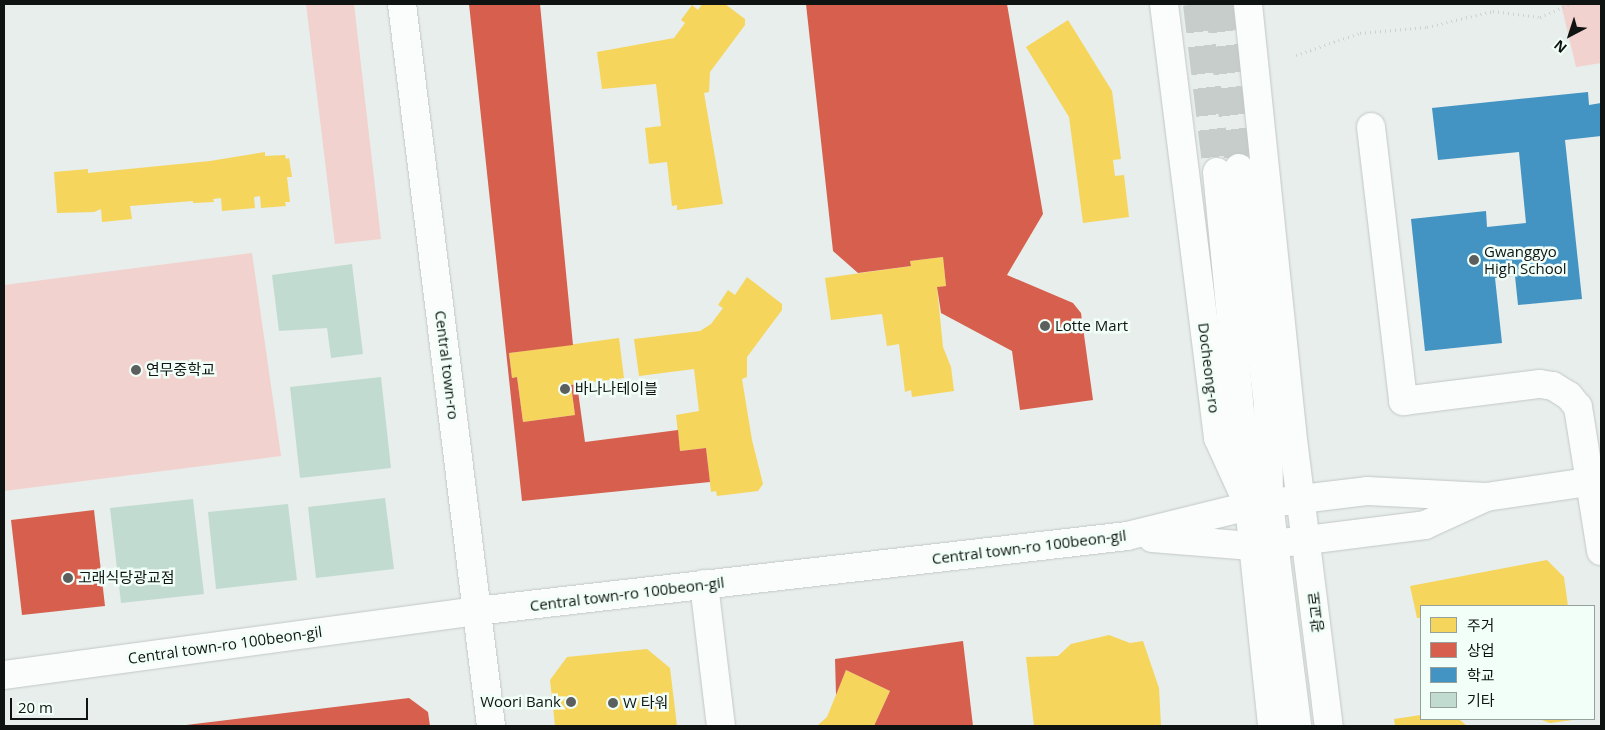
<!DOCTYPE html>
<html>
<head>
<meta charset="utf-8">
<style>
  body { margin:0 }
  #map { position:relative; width:1605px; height:730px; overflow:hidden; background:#e7eeeb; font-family:"Open Sans","Noto Sans KR",sans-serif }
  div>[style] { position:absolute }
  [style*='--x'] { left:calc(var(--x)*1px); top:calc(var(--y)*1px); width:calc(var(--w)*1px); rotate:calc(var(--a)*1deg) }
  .green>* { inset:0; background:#f1d2ce }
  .homes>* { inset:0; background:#f6d55c }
  .shops>* { inset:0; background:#d6604d }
  .schools>* { inset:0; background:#4393c3 }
  .building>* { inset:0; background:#c2dbd1 }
  .minor-tunnel>* { height:28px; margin-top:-14px; transform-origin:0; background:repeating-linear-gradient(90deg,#c7cdca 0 28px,transparent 0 42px) }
  .path>* { height:3px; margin-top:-1.5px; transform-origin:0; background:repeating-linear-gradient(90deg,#ced1d0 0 1px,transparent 0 5px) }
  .roads { filter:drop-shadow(0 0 1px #c2c8c5) drop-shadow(0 0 1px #c2c8c5) }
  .minor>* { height:28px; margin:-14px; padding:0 14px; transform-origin:14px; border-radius:14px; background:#fbfcfc }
  .major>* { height:28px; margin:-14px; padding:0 14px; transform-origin:14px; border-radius:14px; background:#fbfcfc }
  .dots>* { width:14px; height:14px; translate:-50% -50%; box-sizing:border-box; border:2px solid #f1fff8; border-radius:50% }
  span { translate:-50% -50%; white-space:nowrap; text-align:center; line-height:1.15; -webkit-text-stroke:5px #f1fff8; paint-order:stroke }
  .poi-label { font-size:15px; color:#0f1412 }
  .left { translate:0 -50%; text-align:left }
  .right { translate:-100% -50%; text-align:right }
  .street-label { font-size:15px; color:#0f1412 }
  .frame { position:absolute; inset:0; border:5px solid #0f1412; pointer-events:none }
  .legend { position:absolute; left:1420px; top:605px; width:175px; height:115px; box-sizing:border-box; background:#f1fff8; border:1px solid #97a19c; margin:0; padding:6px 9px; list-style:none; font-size:15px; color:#0f1412 }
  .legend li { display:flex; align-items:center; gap:10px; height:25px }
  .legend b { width:25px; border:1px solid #97a19c }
  .north { position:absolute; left:1545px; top:10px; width:50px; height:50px; -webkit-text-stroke:4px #f1fff8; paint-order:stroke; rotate:220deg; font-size:14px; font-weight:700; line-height:20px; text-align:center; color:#0f1412 }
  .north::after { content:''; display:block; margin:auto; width:18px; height:22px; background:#0f1412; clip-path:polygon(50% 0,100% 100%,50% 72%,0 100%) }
  .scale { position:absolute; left:10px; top:698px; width:78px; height:22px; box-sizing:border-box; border:2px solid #0f1412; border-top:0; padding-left:6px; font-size:15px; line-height:18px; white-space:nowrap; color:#0f1412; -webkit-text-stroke:4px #f1fff8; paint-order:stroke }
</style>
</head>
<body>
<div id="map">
  <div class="green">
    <div style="clip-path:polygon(306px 4px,354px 4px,381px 239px,335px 244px)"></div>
    <div style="clip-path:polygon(1561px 4px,1601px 4px,1601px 63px,1576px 67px)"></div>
    <div style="clip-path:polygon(252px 253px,281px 456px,4px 491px,4px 285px)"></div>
  </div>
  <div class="homes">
    <div style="clip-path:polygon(702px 4px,725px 4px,745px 19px,745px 25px,710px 72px,709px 92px,704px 93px,723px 204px,677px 210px,677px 205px,672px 206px,667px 162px,649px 164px,645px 128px,661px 126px,656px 84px,602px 89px,597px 52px,674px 38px,685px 23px,681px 20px,692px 5px,698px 10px)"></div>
    <div style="clip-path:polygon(1068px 20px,1112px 91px,1121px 159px,1113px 160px,1115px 176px,1124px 175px,1129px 217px,1083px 223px,1069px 117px,1026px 47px)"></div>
    <div style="clip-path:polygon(265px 152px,265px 156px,285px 155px,286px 159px,289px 158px,292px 177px,287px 177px,290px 202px,285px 202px,286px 206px,261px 208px,260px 196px,254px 197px,255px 208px,222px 211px,221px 198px,213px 199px,214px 202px,193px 203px,193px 201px,130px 206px,132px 219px,102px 222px,101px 209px,94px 212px,57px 213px,54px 172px,88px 169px,88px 173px,210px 161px)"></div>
    <div style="clip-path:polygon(943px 257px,946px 286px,937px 287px,943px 347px,951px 367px,954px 391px,912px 397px,911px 390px,905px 392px,899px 344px,887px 346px,882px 314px,831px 320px,825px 278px,911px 266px,910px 261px)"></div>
    <div style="clip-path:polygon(747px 277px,782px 304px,782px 310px,747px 357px,747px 377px,742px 379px,752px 440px,763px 484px,758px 491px,717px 496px,716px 491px,711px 492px,706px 448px,680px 451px,676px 415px,699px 411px,694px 369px,639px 376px,634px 339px,700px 331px,711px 324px,723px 308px,718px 305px,728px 290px,735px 295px)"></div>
    <div style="clip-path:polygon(619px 338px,624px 378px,571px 385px,575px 415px,523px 422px,517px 377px,512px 378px,509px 353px)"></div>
    <div style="clip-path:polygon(1547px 560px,1564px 577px,1568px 606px,1421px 606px,1421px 618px,1417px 618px,1410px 586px)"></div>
    <div style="clip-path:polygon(1109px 635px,1130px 643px,1143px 641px,1159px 688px,1161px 726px,1034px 726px,1026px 657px,1058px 656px,1071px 644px)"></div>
    <div style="clip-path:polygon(647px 649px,670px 668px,677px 726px,555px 726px,550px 680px,567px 657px)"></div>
    <div style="clip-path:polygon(846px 670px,890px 691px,874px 726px,817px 726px,827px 717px)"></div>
    <div style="clip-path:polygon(1421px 715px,1421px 719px,1459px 719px,1467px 726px,1395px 726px,1394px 719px)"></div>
    <div style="clip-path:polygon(1539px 719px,1573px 719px,1573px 720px,1550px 723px)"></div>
  </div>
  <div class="shops">
    <div style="clip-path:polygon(469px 4px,540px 4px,573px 345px,509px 353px,512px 378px,517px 377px,523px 422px,575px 415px,571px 385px,577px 384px,585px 442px,678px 430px,680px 451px,706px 448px,710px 482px,522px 501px)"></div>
    <div style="clip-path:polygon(806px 4px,1007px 4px,1043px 214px,1007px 275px,1073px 303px,1081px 313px,1093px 400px,1020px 410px,1012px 351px,941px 313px,937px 287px,946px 286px,943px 257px,910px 261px,911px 266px,858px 273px,833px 251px)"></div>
    <div style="clip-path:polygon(94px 510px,105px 606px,22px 615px,11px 520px)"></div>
    <div style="clip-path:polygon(963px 641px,973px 726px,874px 726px,890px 691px,846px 670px,836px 695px,835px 659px)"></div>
    <div style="clip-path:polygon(409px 698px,428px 712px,430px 726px,178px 726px)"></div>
  </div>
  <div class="schools">
    <div style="clip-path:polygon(1588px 92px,1589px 105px,1601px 103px,1601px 136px,1565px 140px,1582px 299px,1518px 305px,1515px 276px,1495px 278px,1502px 343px,1425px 351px,1411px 219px,1486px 211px,1487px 227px,1526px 223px,1519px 152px,1438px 160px,1432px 108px)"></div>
  </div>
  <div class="building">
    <div style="clip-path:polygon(352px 264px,363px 354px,331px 358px,327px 328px,279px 331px,272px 275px)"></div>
    <div style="clip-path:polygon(381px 377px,391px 468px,300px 478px,290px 387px)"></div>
    <div style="clip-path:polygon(385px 498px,394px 569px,316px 578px,308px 507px)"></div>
    <div style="clip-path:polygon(193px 499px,204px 594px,121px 603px,110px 508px)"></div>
    <div style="clip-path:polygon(288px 504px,297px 580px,216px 589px,208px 512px)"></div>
  </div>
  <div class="minor-tunnel">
    <div style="--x:1197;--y:4;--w:169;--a:83.2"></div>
    <div style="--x:1219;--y:4;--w:165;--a:83"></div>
  </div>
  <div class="path">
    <div style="--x:1296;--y:55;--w:68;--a:-19"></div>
    <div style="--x:1360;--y:33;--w:67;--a:-5.1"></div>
    <div style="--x:1427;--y:27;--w:68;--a:-13.6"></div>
    <div style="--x:1493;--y:11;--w:47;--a:7.3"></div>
    <div style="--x:1540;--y:17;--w:34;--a:-23"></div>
  </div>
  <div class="roads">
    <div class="minor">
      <div style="--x:402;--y:4;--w:727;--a:82.97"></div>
      <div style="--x:1371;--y:127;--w:276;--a:83.3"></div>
      <div style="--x:1403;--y:401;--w:138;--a:-7.1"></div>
      <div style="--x:1540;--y:384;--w:13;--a:9"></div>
      <div style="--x:1553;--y:386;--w:19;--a:32"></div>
      <div style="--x:1569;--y:396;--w:14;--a:51"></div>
      <div style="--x:1578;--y:407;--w:146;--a:80.9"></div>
      <div style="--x:1239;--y:168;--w:239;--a:83"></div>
      <div style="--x:1268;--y:405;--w:98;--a:89.4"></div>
      <div style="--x:1269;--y:503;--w:225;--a:82.8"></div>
      <div style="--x:1217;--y:172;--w:332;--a:84.5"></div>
      <div style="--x:1152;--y:538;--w:100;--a:4.6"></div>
      <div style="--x:1252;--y:546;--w:55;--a:-6.2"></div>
      <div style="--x:1307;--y:540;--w:119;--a:-7.2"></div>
      <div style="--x:1425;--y:525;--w:63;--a:-24.5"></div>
      <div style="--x:704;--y:584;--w:143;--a:83.2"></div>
      <div style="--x:4;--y:675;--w:477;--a:-7.7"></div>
      <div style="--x:477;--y:611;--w:654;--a:-6.58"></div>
      <div style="--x:1127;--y:536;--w:126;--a:-13.8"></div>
      <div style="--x:1249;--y:506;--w:52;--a:-7.7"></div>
      <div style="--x:1301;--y:499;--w:66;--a:-6.9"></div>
      <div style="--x:1367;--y:491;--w:119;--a:2.9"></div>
      <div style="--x:1486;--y:497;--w:116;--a:-8.4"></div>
    </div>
    <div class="major">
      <div style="--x:1164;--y:4;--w:437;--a:82.9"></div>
      <div style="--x:1218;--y:438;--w:75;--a:65.5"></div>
      <div style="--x:1249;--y:506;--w:221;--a:84"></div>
      <div style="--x:1248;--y:4;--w:429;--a:84.1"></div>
      <div style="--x:1292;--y:431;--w:297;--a:82.9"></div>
    </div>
  </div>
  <div class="dots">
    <div style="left:1474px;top:260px;background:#5b605e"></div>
    <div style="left:1045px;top:326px;background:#5b605e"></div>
    <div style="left:136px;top:370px;background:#5b605e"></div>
    <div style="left:565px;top:389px;background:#5b605e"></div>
    <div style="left:68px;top:578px;background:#5b605e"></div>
    <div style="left:571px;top:702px;background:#5b605e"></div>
    <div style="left:613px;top:703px;background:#5b605e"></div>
  </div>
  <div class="poi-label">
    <span class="left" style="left:1484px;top:260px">Gwanggyo<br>High School</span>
    <span class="left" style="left:1055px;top:326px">Lotte Mart</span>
    <span class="left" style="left:146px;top:370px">연무중학교</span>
    <span class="left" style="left:575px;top:389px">바나나테이블</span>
    <span class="left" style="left:78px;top:578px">고래식당광교점</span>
    <span class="right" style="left:561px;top:702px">Woori Bank</span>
    <span class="left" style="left:623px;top:703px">W 타워</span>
  </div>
  <div class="street-label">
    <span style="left:447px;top:365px;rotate:83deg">Central town-ro</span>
    <span style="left:1209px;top:368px;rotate:83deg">Docheong-ro</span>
    <span style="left:1029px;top:547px;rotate:-7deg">Central town-ro 100beon-gil</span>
    <span style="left:627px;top:594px;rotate:-7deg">Central town-ro 100beon-gil</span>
    <span style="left:1316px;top:612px;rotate:-97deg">광교로</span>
    <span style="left:225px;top:645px;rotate:-8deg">Central town-ro 100beon-gil</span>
  </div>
  <div class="frame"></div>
  <ul class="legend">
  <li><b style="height:14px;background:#f6d55c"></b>주거</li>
  <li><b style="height:14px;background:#d6604d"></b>상업</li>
  <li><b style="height:14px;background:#4393c3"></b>학교</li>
  <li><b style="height:14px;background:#c2dbd1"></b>기타</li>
  </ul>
  <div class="north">N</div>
  <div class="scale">20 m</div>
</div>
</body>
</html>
